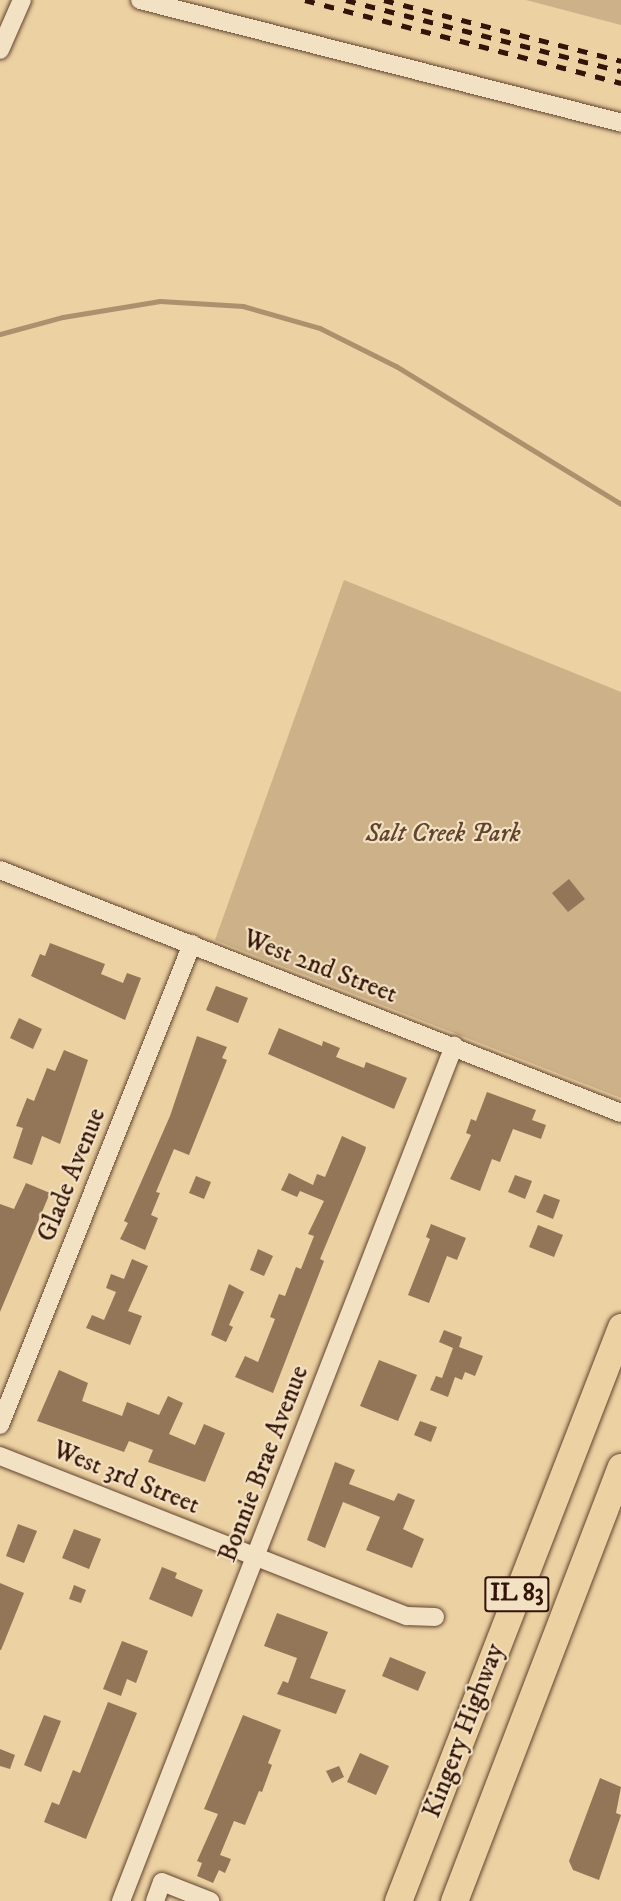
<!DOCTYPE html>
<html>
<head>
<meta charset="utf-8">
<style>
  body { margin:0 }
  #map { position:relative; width:621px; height:1901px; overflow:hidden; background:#ecd1a2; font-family:"IM FELL DW Pica",serif }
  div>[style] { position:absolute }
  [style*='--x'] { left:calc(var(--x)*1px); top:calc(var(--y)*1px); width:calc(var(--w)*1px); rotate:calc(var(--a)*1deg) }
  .green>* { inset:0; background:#cdb188 }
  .stream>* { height:4.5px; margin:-2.25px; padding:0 2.25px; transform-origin:2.25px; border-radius:2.25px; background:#ad916e }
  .building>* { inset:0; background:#937658 }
  .roads { filter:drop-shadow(0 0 2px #61432e) drop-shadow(0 0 2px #61432e) }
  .minor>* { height:18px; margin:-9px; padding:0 9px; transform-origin:9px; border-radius:9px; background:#f3e1c3 }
  .highway>* { height:27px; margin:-13.5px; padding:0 13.5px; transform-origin:13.5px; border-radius:13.5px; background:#ecd1a2 }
  .rail>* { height:4.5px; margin-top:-2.25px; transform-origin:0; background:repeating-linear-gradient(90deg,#331408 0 10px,transparent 0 20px) }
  span { translate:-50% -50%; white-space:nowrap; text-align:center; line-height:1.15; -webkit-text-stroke:4.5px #f3e1c3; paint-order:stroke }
  .shield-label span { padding:2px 4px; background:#f3e1c3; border:2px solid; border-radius:4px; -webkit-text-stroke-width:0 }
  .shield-label { font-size:24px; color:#331408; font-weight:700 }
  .park-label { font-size:26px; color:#61432e; font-style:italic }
  .street-label { font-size:26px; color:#331408 }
</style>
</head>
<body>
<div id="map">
  <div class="green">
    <div style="clip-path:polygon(526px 0,621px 0,621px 25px)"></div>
    <div style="clip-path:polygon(344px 580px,621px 692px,621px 1098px,215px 940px)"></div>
  </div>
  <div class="stream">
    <div style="--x:0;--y:334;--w:65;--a:-15.1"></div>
    <div style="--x:63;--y:317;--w:98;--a:-9.4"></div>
    <div style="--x:160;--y:301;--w:83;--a:3.4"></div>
    <div style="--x:243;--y:306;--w:80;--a:15.9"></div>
    <div style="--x:320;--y:328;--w:85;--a:26.6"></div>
    <div style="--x:396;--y:366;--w:264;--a:31.5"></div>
  </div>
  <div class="building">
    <div style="clip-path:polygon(569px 879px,585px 899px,568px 912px,552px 893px)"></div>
    <div style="clip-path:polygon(50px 943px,105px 964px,101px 974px,123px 983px,127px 973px,141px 978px,125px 1020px,31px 976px,40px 954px,45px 956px)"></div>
    <div style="clip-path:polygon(216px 986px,248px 998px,238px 1023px,206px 1010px)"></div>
    <div style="clip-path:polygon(19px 1018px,42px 1029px,33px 1049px,10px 1038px)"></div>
    <div style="clip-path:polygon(279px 1028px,322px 1046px,323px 1041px,340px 1048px,336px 1057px,364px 1068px,366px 1062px,407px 1078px,394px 1109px,268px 1054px)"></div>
    <div style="clip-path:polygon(197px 1036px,227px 1047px,222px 1058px,227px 1060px,189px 1155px,174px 1149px,156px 1192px,160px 1193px,151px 1215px,158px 1218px,145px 1250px,120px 1239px,128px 1223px,124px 1221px,170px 1116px)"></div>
    <div style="clip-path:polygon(64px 1050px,88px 1060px,60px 1144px,42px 1136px,32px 1165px,13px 1158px,23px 1128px,16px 1126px,27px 1098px,34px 1101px,47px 1068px,55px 1071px)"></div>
    <div style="clip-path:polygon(487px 1092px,536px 1110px,532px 1120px,546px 1125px,541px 1139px,513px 1129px,500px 1162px,492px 1159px,480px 1191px,450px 1179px,471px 1135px,466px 1133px,471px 1119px,476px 1121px)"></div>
    <div style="clip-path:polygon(342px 1136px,366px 1147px,365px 1151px,320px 1259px,324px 1261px,273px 1393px,235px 1377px,245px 1356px,258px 1362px,275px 1319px,270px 1317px,279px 1294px,285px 1296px,296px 1267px,301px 1269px,314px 1236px,308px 1234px,324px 1201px,300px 1191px,297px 1197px,281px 1190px,289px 1173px,313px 1185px,317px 1174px,325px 1177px)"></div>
    <div style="clip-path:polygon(515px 1175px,532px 1181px,525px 1199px,508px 1192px)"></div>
    <div style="clip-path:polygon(196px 1176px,211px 1182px,204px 1199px,189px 1193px)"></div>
    <div style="clip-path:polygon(26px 1183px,50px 1193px,0 1312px,0 1204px,14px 1209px)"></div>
    <div style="clip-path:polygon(544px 1194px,560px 1200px,553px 1219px,536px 1212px)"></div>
    <div style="clip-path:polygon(431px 1224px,466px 1238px,457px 1260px,447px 1256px,429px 1303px,408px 1295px,430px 1239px,426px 1237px)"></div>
    <div style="clip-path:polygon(538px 1225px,563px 1235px,554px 1257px,529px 1247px)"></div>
    <div style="clip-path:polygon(258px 1249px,273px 1256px,264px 1276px,250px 1270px)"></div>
    <div style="clip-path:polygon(132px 1259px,148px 1266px,128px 1311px,142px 1316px,130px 1345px,86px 1328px,92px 1315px,104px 1320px,116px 1292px,106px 1288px,111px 1274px,124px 1279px)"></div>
    <div style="clip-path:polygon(229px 1284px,244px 1292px,229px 1325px,233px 1327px,226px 1342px,211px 1335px)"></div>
    <div style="clip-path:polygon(444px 1330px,462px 1337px,459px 1347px,483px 1356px,475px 1376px,465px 1372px,462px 1380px,455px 1377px,448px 1397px,430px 1390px,436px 1376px,442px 1378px,453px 1348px,439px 1342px)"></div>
    <div style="clip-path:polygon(379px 1360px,417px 1375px,398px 1421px,360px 1406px)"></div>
    <div style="clip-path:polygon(59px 1370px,88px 1383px,82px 1401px,122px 1416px,127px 1402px,159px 1415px,168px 1396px,183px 1403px,169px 1434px,195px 1445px,204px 1424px,225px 1433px,205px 1482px,148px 1462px,153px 1450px,129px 1441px,124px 1452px,37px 1421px)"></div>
    <div style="clip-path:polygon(420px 1421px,437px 1427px,431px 1442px,414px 1435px)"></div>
    <div style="clip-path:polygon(335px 1462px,355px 1470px,349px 1484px,394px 1501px,398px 1493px,415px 1500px,403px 1529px,424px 1539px,412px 1568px,366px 1550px,380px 1517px,343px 1502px,325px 1548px,307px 1540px)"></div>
    <div style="clip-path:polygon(18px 1524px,37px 1531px,24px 1563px,6px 1556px)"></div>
    <div style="clip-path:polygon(74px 1529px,101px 1539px,89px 1569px,62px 1558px)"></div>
    <div style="clip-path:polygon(162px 1567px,177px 1573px,175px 1578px,203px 1590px,192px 1617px,149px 1599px)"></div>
    <div style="clip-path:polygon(0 1583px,24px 1593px,1px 1650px,0 1650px)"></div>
    <div style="clip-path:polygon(74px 1585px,86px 1590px,81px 1603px,69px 1599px)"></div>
    <div style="clip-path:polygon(277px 1613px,328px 1632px,310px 1678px,346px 1690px,336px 1714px,277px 1694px,283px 1681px,288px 1683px,297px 1658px,264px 1646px)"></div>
    <div style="clip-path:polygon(122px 1641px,148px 1651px,136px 1683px,127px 1679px,121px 1696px,103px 1689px)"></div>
    <div style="clip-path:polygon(390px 1657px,426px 1672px,418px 1691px,382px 1676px)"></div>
    <div style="clip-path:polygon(108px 1702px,137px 1713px,86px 1839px,44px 1822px,52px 1802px,59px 1805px,73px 1770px,80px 1773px)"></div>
    <div style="clip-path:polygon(44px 1715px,61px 1721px,41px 1772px,24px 1765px)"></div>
    <div style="clip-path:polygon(243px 1715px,281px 1730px,268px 1763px,272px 1765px,262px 1792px,259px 1791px,245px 1825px,234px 1821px,220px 1855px,231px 1859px,225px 1873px,219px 1870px,213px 1883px,197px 1876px,202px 1863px,197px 1861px,218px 1814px,204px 1809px)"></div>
    <div style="clip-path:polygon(0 1749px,15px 1755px,10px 1769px,0 1766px)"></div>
    <div style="clip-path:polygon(360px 1753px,389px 1766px,376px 1795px,347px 1782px)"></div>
    <div style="clip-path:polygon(339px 1766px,344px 1777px,332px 1783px,326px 1771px)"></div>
    <div style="clip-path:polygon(600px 1778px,621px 1787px,616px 1813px,621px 1815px,599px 1880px,573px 1870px,569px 1861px)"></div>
  </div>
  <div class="roads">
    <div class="minor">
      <div style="--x:140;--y:0;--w:496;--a:14.3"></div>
      <div style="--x:0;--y:50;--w:55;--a:-66.3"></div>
      <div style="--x:0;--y:870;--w:667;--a:21.37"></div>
      <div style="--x:0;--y:1425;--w:518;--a:-68.24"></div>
      <div style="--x:0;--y:1456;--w:437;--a:21.5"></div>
      <div style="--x:407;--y:1616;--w:28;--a:2"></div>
      <div style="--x:121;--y:1901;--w:918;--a:-68.72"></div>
      <div style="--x:155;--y:1901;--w:20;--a:-70"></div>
      <div style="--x:162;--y:1882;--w:52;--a:21.6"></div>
    </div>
    <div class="highway">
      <div style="--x:398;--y:1901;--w:616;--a:-68.77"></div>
      <div style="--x:454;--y:1901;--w:465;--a:-69"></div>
    </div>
  </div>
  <div class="rail">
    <div style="--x:305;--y:0;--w:327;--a:14.7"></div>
    <div style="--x:346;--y:0;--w:284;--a:14.5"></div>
    <div style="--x:384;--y:0;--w:245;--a:14.4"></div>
  </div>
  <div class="shield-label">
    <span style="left:517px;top:1594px">IL 83</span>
  </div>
  <div class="park-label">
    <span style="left:443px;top:834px">Salt Creek Park</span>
  </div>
  <div class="street-label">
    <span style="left:320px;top:967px;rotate:21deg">West 2nd Street</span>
    <span style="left:72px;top:1175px;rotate:-68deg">Glade Avenue</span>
    <span style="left:264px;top:1464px;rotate:-69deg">Bonnie Brae Avenue</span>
    <span style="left:126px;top:1478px;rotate:22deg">West 3rd Street</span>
    <span style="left:464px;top:1731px;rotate:-69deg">Kingery Highway</span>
  </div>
</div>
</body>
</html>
